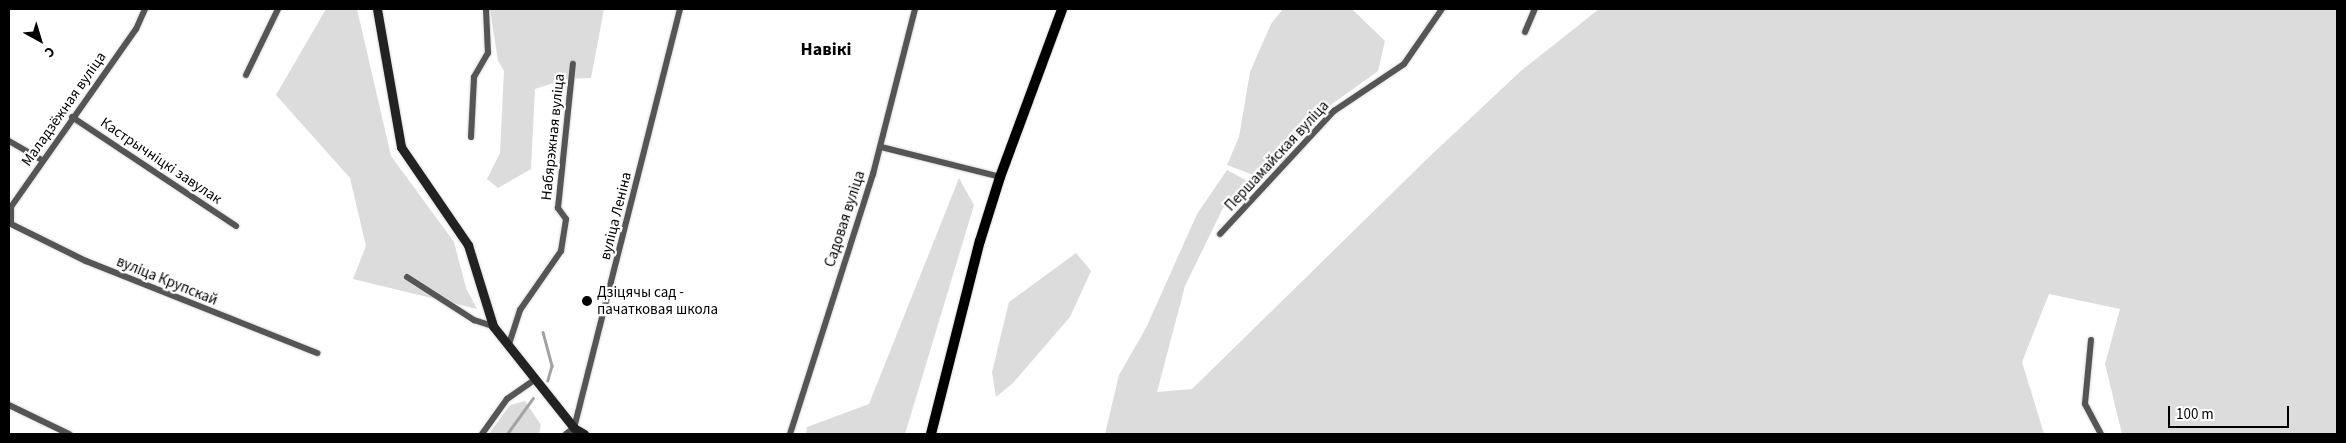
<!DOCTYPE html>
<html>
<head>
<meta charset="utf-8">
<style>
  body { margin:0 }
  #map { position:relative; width:2346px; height:443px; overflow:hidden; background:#fff; font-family:"Source Sans 3",sans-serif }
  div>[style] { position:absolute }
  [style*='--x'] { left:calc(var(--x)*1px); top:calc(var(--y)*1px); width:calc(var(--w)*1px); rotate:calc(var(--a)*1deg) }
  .green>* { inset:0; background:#dcdcdc }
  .stream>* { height:2.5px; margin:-1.25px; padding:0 1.25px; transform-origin:1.25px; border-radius:1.25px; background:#a3a3a3 }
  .roads { filter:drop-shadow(0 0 1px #dbdbdb) drop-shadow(0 0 1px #dbdbdb) }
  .street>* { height:6px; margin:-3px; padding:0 3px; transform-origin:3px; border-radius:3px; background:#555 }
  .secondary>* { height:9px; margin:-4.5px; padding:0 4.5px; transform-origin:4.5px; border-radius:4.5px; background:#222 }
  .primary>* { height:10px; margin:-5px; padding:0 5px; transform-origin:5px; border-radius:5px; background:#000 }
  .dots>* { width:14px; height:14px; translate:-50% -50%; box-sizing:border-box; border:2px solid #fff; border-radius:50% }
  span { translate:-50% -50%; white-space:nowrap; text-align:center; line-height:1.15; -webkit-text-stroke:4.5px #fff; paint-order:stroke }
  .street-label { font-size:15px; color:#000 }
  .poi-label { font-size:15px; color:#000 }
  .left { translate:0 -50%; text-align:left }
  .quarter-label { font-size:18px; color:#000; font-weight:700 }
  .frame { position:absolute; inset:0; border:10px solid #000; pointer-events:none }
  .north { position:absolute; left:15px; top:15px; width:50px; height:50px; -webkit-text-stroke:4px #fff; paint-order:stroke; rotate:141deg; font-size:14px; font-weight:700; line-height:20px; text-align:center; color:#000 }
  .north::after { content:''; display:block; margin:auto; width:18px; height:22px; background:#000; clip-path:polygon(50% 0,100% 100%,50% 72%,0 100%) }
  .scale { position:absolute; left:2168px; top:406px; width:121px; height:22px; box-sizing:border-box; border:2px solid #000; border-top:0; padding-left:6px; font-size:15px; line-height:18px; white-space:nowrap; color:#000; -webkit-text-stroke:4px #fff; paint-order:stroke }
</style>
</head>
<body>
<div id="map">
  <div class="green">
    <div style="clip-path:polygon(326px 9px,357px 9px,391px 156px,454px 242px,466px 288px,477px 309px,353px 279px,366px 246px,350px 178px,276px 95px)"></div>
    <div style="clip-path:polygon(490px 9px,604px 9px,591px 78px,566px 79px,535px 89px,531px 169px,498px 188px,487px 179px,500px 153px,504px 71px,498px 61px)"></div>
    <div style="clip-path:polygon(1283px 9px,1352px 9px,1385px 41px,1378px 71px,1307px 122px,1286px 158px,1264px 179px,1227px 165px,1239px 137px,1250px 72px,1271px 24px)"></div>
    <div style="clip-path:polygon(1599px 9px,2337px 9px,2337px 434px,2122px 434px,2105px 364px,2120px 309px,2049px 294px,2022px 362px,2044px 434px,1105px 434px,1119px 375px,1146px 328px,1197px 214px,1227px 170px,1251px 183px,1223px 208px,1185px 286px,1157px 392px,1192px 389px,1429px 157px,1522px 70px)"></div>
    <div style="clip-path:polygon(959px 178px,974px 205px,905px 434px,806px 434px,807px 427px,869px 404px)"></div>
    <div style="clip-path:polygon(1076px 253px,1091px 271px,1070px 317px,1013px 383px,996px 397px,992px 372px,1009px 302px)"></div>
    <div style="clip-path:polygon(525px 401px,541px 425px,539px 434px,489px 434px,510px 405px)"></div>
  </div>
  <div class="stream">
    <div style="--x:543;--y:332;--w:35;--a:75"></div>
    <div style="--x:552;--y:366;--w:15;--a:106"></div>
    <div style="--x:507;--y:434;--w:44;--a:-54.2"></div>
  </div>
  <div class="roads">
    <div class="street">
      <div style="--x:145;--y:9;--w:22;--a:114"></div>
      <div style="--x:136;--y:29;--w:218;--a:125.1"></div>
      <div style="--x:11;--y:207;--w:17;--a:90"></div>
      <div style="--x:11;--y:224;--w:84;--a:26.3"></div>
      <div style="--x:86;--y:261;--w:249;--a:21.7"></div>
      <div style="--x:1525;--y:32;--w:25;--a:-67"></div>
      <div style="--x:246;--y:75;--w:73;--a:-64.1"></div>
      <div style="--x:72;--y:117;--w:197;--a:33.6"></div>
      <div style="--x:471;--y:137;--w:60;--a:-87.1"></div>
      <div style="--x:474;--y:77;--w:28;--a:-60"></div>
      <div style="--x:488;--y:53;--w:44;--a:-92.6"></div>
      <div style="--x:9;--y:141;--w:38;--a:30"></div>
      <div style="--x:881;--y:147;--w:123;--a:14.1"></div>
      <div style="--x:1220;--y:234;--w:168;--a:-47.2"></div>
      <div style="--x:1334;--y:111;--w:84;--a:-33.9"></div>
      <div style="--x:1404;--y:64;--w:67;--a:-55.4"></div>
      <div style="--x:407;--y:277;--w:80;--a:32.7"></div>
      <div style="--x:474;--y:320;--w:20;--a:18"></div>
      <div style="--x:2091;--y:340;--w:64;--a:95.4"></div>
      <div style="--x:2085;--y:404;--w:34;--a:62"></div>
      <div style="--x:509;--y:344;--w:36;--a:-72"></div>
      <div style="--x:520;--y:310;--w:72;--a:-55.2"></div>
      <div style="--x:561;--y:251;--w:32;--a:-81"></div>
      <div style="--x:566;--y:219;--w:14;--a:-126"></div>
      <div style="--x:558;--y:208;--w:145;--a:-84.1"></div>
      <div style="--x:9;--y:405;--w:67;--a:25.8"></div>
      <div style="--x:482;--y:434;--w:43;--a:-54.5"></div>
      <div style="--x:507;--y:399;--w:35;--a:-35"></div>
      <div style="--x:566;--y:434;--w:10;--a:-37"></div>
      <div style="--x:574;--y:428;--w:432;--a:-75.8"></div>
      <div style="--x:790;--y:434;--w:273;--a:-72.3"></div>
      <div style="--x:873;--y:174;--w:170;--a:-75.7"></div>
    </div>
    <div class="secondary">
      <div style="--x:377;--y:9;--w:140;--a:80.1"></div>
      <div style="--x:401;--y:147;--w:119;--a:55.6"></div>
      <div style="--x:468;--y:245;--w:85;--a:72.8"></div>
      <div style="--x:493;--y:326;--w:130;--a:51.5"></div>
      <div style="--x:574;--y:428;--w:12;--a:31"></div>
    </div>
    <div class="primary">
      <div style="--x:931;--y:434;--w:199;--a:-75.8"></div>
      <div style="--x:980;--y:241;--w:67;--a:-72.6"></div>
      <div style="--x:1000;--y:177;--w:179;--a:-69.7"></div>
    </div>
  </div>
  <div class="dots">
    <div style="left:587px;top:301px;background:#000"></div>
  </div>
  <div class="street-label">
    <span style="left:64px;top:109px;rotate:-55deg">Маладзёжная вуліца</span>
    <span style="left:553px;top:137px;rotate:-84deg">Набярэжная вуліца</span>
    <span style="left:1277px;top:156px;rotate:-47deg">Першамайская вуліца</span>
    <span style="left:161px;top:161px;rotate:34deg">Кастрычніцкі завулак</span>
    <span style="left:616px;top:216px;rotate:-76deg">вуліца Леніна</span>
    <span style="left:845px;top:219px;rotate:-72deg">Садовая вуліца</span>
    <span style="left:167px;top:281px;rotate:22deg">вуліца Крупскай</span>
  </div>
  <div class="poi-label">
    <span class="left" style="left:597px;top:301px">Дзіцячы сад -<br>пачатковая школа</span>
  </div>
  <div class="quarter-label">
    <span style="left:826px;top:50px">Навікі</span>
  </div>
  <div class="frame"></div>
  <div class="north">С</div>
  <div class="scale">100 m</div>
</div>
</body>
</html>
